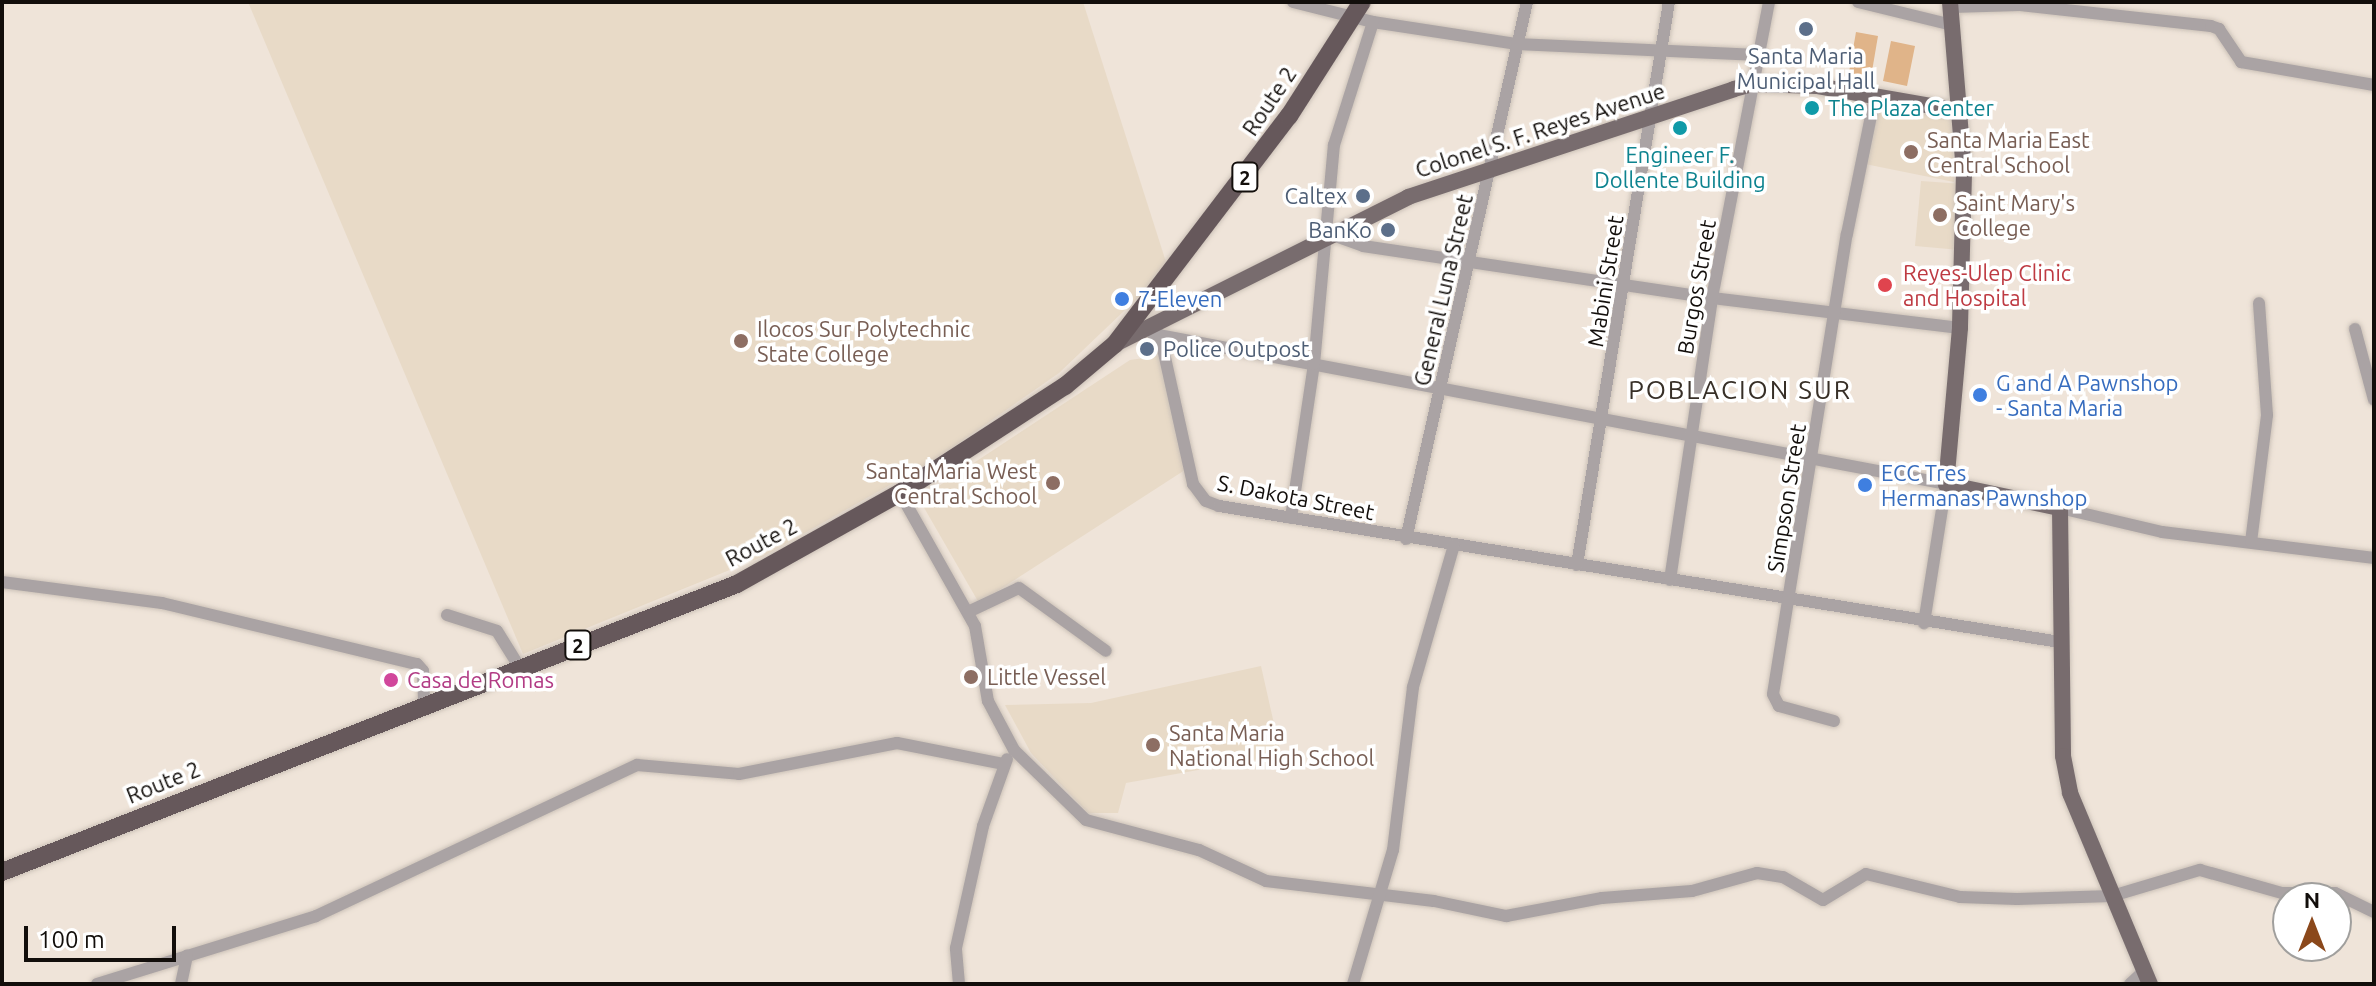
<!DOCTYPE html>
<html>
<head>
<meta charset="utf-8">
<style>
  body { margin:0 }
  #map { position:relative; width:2376px; height:986px; overflow:hidden; background:#efe4d9; font-family:Ubuntu,sans-serif }
  div>[style] { position:absolute }
  [style*='--x'] { left:calc(var(--x)*1px); top:calc(var(--y)*1px); width:calc(var(--w)*1px); rotate:calc(var(--a)*1deg) }
  .education>* { inset:0; background:#e8dac7 }
  .green>* { inset:0; background:#e0b489 }
  .roads { filter:drop-shadow(0 0 2px #ccc2b8) drop-shadow(0 0 2px #ccc2b8) }
  .minor>* { height:12px; margin:-6px; padding:0 6px; transform-origin:6px; border-radius:6px; background:#aaa3a4 }
  .major>* { height:16px; margin:-8px; padding:0 8px; transform-origin:8px; border-radius:8px; background:#786c6e }
  .highway>* { height:18px; margin:-9px; padding:0 9px; transform-origin:9px; border-radius:9px; background:#66585b }
  .dots>* { width:22px; height:22px; translate:-50% -50%; box-sizing:border-box; border:4px solid #fff; border-radius:50% }
  span { translate:-50% -50%; white-space:nowrap; text-align:center; line-height:1.15; -webkit-text-stroke:7px #fff; paint-order:stroke }
  .shield-label span { padding:2px 6px; background:#fff; border:2px solid; border-radius:6px; -webkit-text-stroke-width:0 }
  .shield-label { font-size:20px; color:#120e0b; font-weight:700 }
  .service-label { font-size:22px; color:#4e5e75 }
  .right { translate:-100% -50%; text-align:right }
  .left { translate:0 -50%; text-align:left }
  .street-label { font-size:22px; color:#120e0b }
  .culture-label { font-size:22px; color:#0d838f }
  .education-label { font-size:22px; color:#785e54 }
  .health-label { font-size:22px; color:#be3a42 }
  .shop-label { font-size:22px; color:#366cbe }
  .hotel-label { font-size:22px; color:#b23c85 }
  .quarter-label { font-size:26px; color:#372f27; letter-spacing:2px }
  .frame { position:absolute; inset:0; border:4px solid #120e0b; pointer-events:none }
  .north { position:absolute; left:2272px; top:882px; width:80px; height:80px; box-sizing:border-box; background:#fff; border:2px solid #a09f9d; border-radius:50%; rotate:0deg; font-size:22px; font-weight:700; line-height:32px; text-align:center; color:#120e0b }
  .north::after { content:''; display:block; margin:auto; width:28px; height:36px; background:#8b481b; clip-path:polygon(50% 0,100% 100%,50% 72%,0 100%) }
  .scale { position:absolute; left:24px; top:926px; width:152px; height:36px; box-sizing:border-box; border:4px solid #120e0b; border-top:0; padding-left:10px; font-size:24px; line-height:28px; white-space:nowrap; color:#120e0b; -webkit-text-stroke:6px #fff; paint-order:stroke }
</style>
</head>
<body>
<div id="map">
  <div class="education">
    <div style="clip-path:polygon(248px 2px,1083px 2px,1166px 262px,1146px 290px,1059px 373px,936px 459px,764px 556px,523px 654px)"></div>
    <div style="clip-path:polygon(1879px 105px,1952px 118px,1954px 182px,1865px 164px)"></div>
    <div style="clip-path:polygon(1921px 181px,1963px 184px,1960px 250px,1915px 246px)"></div>
    <div style="clip-path:polygon(1165px 355px,1188px 468px,979px 603px,919px 499px,1130px 360px)"></div>
    <div style="clip-path:polygon(1261px 666px,1281px 755px,1126px 783px,1118px 813px,1088px 813px,1031px 753px,1005px 705px,1091px 703px)"></div>
  </div>
  <div class="green">
    <div style="clip-path:polygon(1856px 32px,1878px 36px,1870px 83px,1848px 78px)"></div>
    <div style="clip-path:polygon(1891px 41px,1915px 46px,1907px 86px,1883px 81px)"></div>
  </div>
  <div class="roads">
    <div class="minor">
      <div style="--x:1293;--y:2;--w:82;--a:14"></div>
      <div style="--x:1373;--y:22;--w:146;--a:8.7"></div>
      <div style="--x:1517;--y:44;--w:241;--a:2.6"></div>
      <div style="--x:1858;--y:2;--w:97;--a:13.7"></div>
      <div style="--x:1951;--y:7;--w:69;--a:-1.7"></div>
      <div style="--x:2020;--y:5;--w:192;--a:6.3"></div>
      <div style="--x:2211;--y:26;--w:9;--a:21"></div>
      <div style="--x:2219;--y:29;--w:40;--a:56"></div>
      <div style="--x:2241;--y:62;--w:135;--a:9.8"></div>
      <div style="--x:1333;--y:235;--w:32;--a:20"></div>
      <div style="--x:1363;--y:246;--w:353;--a:8.5"></div>
      <div style="--x:1712;--y:298;--w:250;--a:6.9"></div>
      <div style="--x:2355;--y:329;--w:73;--a:75"></div>
      <div style="--x:1153;--y:334;--w:807;--a:10.71"></div>
      <div style="--x:1946;--y:484;--w:141;--a:99"></div>
      <div style="--x:1160;--y:335;--w:153;--a:77.5"></div>
      <div style="--x:1193;--y:484;--w:21;--a:53"></div>
      <div style="--x:1206;--y:501;--w:14;--a:21"></div>
      <div style="--x:1219;--y:506;--w:852;--a:9.19"></div>
      <div style="--x:900;--y:493;--w:153;--a:60.6"></div>
      <div style="--x:975;--y:626;--w:76;--a:80.2"></div>
      <div style="--x:988;--y:701;--w:55;--a:62"></div>
      <div style="--x:1014;--y:750;--w:100;--a:44.2"></div>
      <div style="--x:1086;--y:820;--w:117;--a:14.9"></div>
      <div style="--x:1199;--y:850;--w:74;--a:24.8"></div>
      <div style="--x:1266;--y:881;--w:169;--a:6.8"></div>
      <div style="--x:1434;--y:901;--w:74;--a:11.8"></div>
      <div style="--x:1506;--y:916;--w:98;--a:-10.6"></div>
      <div style="--x:1602;--y:898;--w:90;--a:-4.4"></div>
      <div style="--x:1692;--y:891;--w:67;--a:-15.5"></div>
      <div style="--x:1757;--y:873;--w:26;--a:9"></div>
      <div style="--x:1783;--y:877;--w:46;--a:29.9"></div>
      <div style="--x:1823;--y:900;--w:50;--a:-31.2"></div>
      <div style="--x:1866;--y:874;--w:97;--a:13.7"></div>
      <div style="--x:1960;--y:897;--w:57;--a:2"></div>
      <div style="--x:2017;--y:899;--w:95;--a:-1.8"></div>
      <div style="--x:2112;--y:896;--w:92;--a:-16.5"></div>
      <div style="--x:2200;--y:870;--w:85;--a:15.7"></div>
      <div style="--x:2282;--y:893;--w:53;--a:0"></div>
      <div style="--x:2335;--y:893;--w:43;--a:26"></div>
      <div style="--x:2060;--y:508;--w:105;--a:13.2"></div>
      <div style="--x:2162;--y:532;--w:214;--a:7"></div>
      <div style="--x:1291;--y:518;--w:156;--a:-81.5"></div>
      <div style="--x:1314;--y:364;--w:220;--a:-84.8"></div>
      <div style="--x:1334;--y:145;--w:129;--a:-72.4"></div>
      <div style="--x:1406;--y:539;--w:550;--a:-77.3"></div>
      <div style="--x:2251;--y:542;--w:128;--a:-82.8"></div>
      <div style="--x:2267;--y:415;--w:112;--a:-94.1"></div>
      <div style="--x:1577;--y:565;--w:570;--a:-80.72"></div>
      <div style="--x:1670;--y:580;--w:285;--a:-81.5"></div>
      <div style="--x:1712;--y:298;--w:301;--a:-79.1"></div>
      <div style="--x:2;--y:582;--w:161;--a:7.5"></div>
      <div style="--x:162;--y:603;--w:262;--a:13.5"></div>
      <div style="--x:417;--y:664;--w:9;--a:49"></div>
      <div style="--x:423;--y:671;--w:34;--a:88"></div>
      <div style="--x:968;--y:612;--w:56;--a:-25.2"></div>
      <div style="--x:1019;--y:588;--w:107;--a:35.9"></div>
      <div style="--x:447;--y:615;--w:52;--a:17.7"></div>
      <div style="--x:497;--y:631;--w:44;--a:58.1"></div>
      <div style="--x:1834;--y:721;--w:57;--a:-164.7"></div>
      <div style="--x:1779;--y:706;--w:13;--a:-117"></div>
      <div style="--x:1773;--y:694;--w:466;--a:-80.9"></div>
      <div style="--x:1847;--y:234;--w:141;--a:-78.5"></div>
      <div style="--x:97;--y:984;--w:229;--a:-17.2"></div>
      <div style="--x:316;--y:916;--w:355;--a:-25.2"></div>
      <div style="--x:637;--y:765;--w:102;--a:5"></div>
      <div style="--x:739;--y:774;--w:161;--a:-11.1"></div>
      <div style="--x:897;--y:743;--w:108;--a:11.2"></div>
      <div style="--x:181;--y:984;--w:29;--a:-78"></div>
      <div style="--x:959;--y:984;--w:36;--a:-95"></div>
      <div style="--x:956;--y:948;--w:125;--a:-77.5"></div>
      <div style="--x:983;--y:826;--w:71;--a:-70.3"></div>
      <div style="--x:1353;--y:984;--w:140;--a:-73.4"></div>
      <div style="--x:1393;--y:850;--w:164;--a:-83"></div>
      <div style="--x:1413;--y:687;--w:148;--a:-73.9"></div>
      <div style="--x:2130;--y:984;--w:19;--a:-43"></div>
    </div>
    <div class="major">
      <div style="--x:1950;--y:2;--w:172;--a:85.3"></div>
      <div style="--x:1964;--y:173;--w:155;--a:91.5"></div>
      <div style="--x:1960;--y:328;--w:157;--a:95.1"></div>
      <div style="--x:1946;--y:484;--w:116;--a:11.9"></div>
      <div style="--x:2060;--y:508;--w:248;--a:89.3"></div>
      <div style="--x:2063;--y:756;--w:38;--a:79"></div>
      <div style="--x:2070;--y:793;--w:207;--a:67.3"></div>
      <div style="--x:1115;--y:344;--w:328;--a:-26.6"></div>
      <div style="--x:1408;--y:197;--w:343;--a:-18.3"></div>
      <div style="--x:1734;--y:89;--w:20;--a:-15"></div>
      <div style="--x:1753;--y:84;--w:64;--a:1.8"></div>
      <div style="--x:1817;--y:86;--w:145;--a:9.9"></div>
    </div>
    <div class="highway">
      <div style="--x:2;--y:872;--w:789;--a:-21.4"></div>
      <div style="--x:737;--y:584;--w:187;--a:-29.2"></div>
      <div style="--x:900;--y:493;--w:197;--a:-33"></div>
      <div style="--x:1065;--y:386;--w:65;--a:-40"></div>
      <div style="--x:1115;--y:344;--w:287;--a:-52.7"></div>
      <div style="--x:1289;--y:116;--w:135;--a:-57.4"></div>
    </div>
  </div>
  <div class="dots">
    <div style="left:1806px;top:29px;background:#5c6f8a"></div>
    <div style="left:1812px;top:108px;background:#0f9aa8"></div>
    <div style="left:1680px;top:128px;background:#0f9aa8"></div>
    <div style="left:1911px;top:152px;background:#8d6e63"></div>
    <div style="left:1363px;top:196px;background:#5c6f8a"></div>
    <div style="left:1940px;top:215px;background:#8d6e63"></div>
    <div style="left:1388px;top:230px;background:#5c6f8a"></div>
    <div style="left:1885px;top:285px;background:#e0444e"></div>
    <div style="left:1122px;top:299px;background:#3f7fe0"></div>
    <div style="left:741px;top:341px;background:#8d6e63"></div>
    <div style="left:1147px;top:349px;background:#5c6f8a"></div>
    <div style="left:1980px;top:395px;background:#3f7fe0"></div>
    <div style="left:1053px;top:483px;background:#8d6e63"></div>
    <div style="left:1865px;top:485px;background:#3f7fe0"></div>
    <div style="left:971px;top:677px;background:#8d6e63"></div>
    <div style="left:391px;top:680px;background:#d1479c"></div>
    <div style="left:1153px;top:745px;background:#8d6e63"></div>
  </div>
  <div class="shield-label">
    <span style="left:1245px;top:177px">2</span>
    <span style="left:578px;top:645px">2</span>
  </div>
  <div class="service-label">
    <span style="left:1806px;top:68px">Santa Maria<br>Municipal Hall</span>
    <span class="right" style="left:1347px;top:196px">Caltex</span>
    <span class="right" style="left:1372px;top:230px">BanKo</span>
    <span class="left" style="left:1163px;top:349px">Police Outpost</span>
  </div>
  <div class="street-label">
    <span style="left:1269px;top:101px;rotate:-56deg">Route 2</span>
    <span style="left:1540px;top:130px;rotate:-18deg">Colonel S. F. Reyes Avenue</span>
    <span style="left:1605px;top:281px;rotate:-81deg">Mabini Street</span>
    <span style="left:1696px;top:287px;rotate:-80deg">Burgos Street</span>
    <span style="left:1443px;top:290px;rotate:-77deg">General Luna Street</span>
    <span style="left:1296px;top:497px;rotate:11deg">S. Dakota Street</span>
    <span style="left:1786px;top:498px;rotate:-81deg">Simpson Street</span>
    <span style="left:761px;top:542px;rotate:-28deg">Route 2</span>
    <span style="left:163px;top:782px;rotate:-22deg">Route 2</span>
  </div>
  <div class="culture-label">
    <span class="left" style="left:1828px;top:108px">The Plaza Center</span>
    <span style="left:1680px;top:167px">Engineer F.<br>Dollente Building</span>
  </div>
  <div class="education-label">
    <span class="left" style="left:1927px;top:152px">Santa Maria East<br>Central School</span>
    <span class="left" style="left:1956px;top:215px">Saint Mary's<br>College</span>
    <span class="left" style="left:757px;top:341px">Ilocos Sur Polytechnic<br>State College</span>
    <span class="right" style="left:1037px;top:483px">Santa Maria West<br>Central School</span>
    <span class="left" style="left:987px;top:677px">Little Vessel</span>
    <span class="left" style="left:1169px;top:745px">Santa Maria<br>National High School</span>
  </div>
  <div class="health-label">
    <span class="left" style="left:1903px;top:285px">Reyes-Ulep Clinic<br>and Hospital</span>
  </div>
  <div class="shop-label">
    <span class="left" style="left:1138px;top:299px">7-Eleven</span>
    <span class="left" style="left:1996px;top:395px">G and A Pawnshop<br>- Santa Maria</span>
    <span class="left" style="left:1881px;top:485px">ECC Tres<br>Hermanas Pawnshop</span>
  </div>
  <div class="hotel-label">
    <span class="left" style="left:407px;top:680px">Casa de Romas</span>
  </div>
  <div class="quarter-label">
    <span style="left:1740px;top:390px">POBLACION SUR</span>
  </div>
  <div class="frame"></div>
  <div class="north">N</div>
  <div class="scale">100 m</div>
</div>
</body>
</html>
